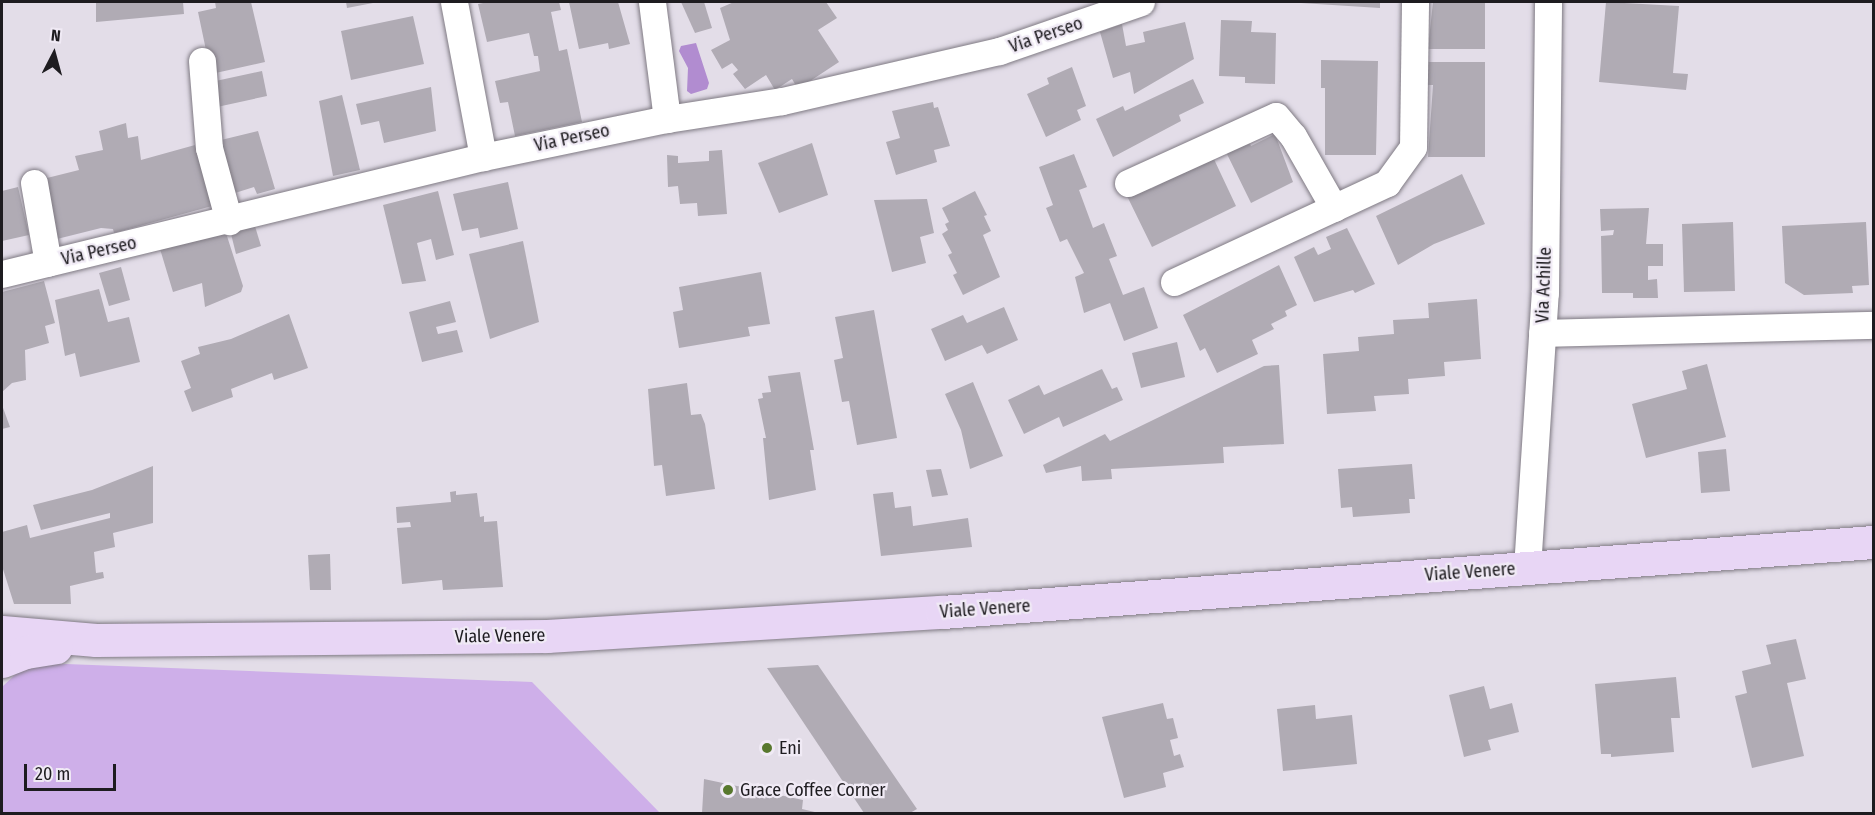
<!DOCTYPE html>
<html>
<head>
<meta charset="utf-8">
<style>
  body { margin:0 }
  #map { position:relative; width:1875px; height:815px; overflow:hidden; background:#e3dde8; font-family:"Fira Sans Condensed",sans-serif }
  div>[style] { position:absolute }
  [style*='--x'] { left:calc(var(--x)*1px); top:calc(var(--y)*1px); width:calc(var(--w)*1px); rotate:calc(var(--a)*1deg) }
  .green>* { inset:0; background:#ceafe9 }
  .water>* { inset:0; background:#b18cd0 }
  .building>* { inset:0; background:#b0abb4 }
  .roads { filter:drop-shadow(0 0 2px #7f7a83) drop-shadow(0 0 2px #7f7a83) }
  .street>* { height:27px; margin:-13.5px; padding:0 13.5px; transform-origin:13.5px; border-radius:13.5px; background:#fff }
  .secondary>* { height:33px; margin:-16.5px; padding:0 16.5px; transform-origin:16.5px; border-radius:16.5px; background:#e8d6f5 }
  .dots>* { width:16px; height:16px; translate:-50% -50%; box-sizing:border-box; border:3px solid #f0eaf5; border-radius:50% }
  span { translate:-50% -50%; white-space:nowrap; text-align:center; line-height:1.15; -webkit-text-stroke:4.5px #f0eaf5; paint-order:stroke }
  .street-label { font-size:18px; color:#1e1c20 }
  .poi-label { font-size:18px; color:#1e1c20 }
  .left { translate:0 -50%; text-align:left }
  .frame { position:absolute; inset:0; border:3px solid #1e1c20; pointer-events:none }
  .north { position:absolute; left:24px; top:24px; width:60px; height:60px; -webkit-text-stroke:4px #f0eaf5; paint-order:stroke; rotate:6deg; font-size:16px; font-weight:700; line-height:24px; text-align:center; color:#1e1c20 }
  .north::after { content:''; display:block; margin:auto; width:21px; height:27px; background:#1e1c20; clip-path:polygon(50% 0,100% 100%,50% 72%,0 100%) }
  .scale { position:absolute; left:24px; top:764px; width:92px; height:27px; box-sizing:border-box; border:3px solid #1e1c20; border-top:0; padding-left:8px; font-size:18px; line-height:21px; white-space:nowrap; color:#1e1c20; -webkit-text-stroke:4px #f0eaf5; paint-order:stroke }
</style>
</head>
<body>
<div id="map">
  <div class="green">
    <div style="clip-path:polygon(66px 664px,532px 682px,660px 813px,2px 814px,2px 687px,19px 671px,34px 665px)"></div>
  </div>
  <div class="water">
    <div style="clip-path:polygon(696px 43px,709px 83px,707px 89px,691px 94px,687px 91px,688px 68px,679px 51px,681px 46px)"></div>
  </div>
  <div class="building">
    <div style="clip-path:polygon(96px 2px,183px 2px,184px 14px,96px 22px)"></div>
    <div style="clip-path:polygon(215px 2px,251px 2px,265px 62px,211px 74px,198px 12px,216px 8px)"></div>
    <div style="clip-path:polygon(346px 2px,373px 2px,373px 3px,347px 8px)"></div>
    <div style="clip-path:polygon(488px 2px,559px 2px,561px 10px,551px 12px,559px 51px,567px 49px,582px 122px,515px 136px,508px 102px,500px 103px,495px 81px,540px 71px,538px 56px,534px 56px,529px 33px,487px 42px,478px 4px)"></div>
    <div style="clip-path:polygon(569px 2px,618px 2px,630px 44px,609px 49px,608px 43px,579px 49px)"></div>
    <div style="clip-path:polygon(681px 2px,704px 2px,712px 28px,695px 33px)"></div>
    <div style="clip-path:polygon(734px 2px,826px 2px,837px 18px,818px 30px,839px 62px,798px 89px,792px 79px,775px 90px,766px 75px,745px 89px,733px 74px,738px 70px,732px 63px,722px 69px,711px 50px,730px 40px,720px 8px)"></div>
    <div style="clip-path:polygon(1285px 2px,1380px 2px,1380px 8px)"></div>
    <div style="clip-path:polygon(1433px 2px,1485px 2px,1485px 49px,1428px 49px)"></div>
    <div style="clip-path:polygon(1606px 2px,1679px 6px,1673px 73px,1688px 74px,1686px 90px,1599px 82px)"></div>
    <div style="clip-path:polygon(413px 16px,424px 64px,351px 80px,341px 31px)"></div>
    <div style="clip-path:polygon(1221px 20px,1252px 21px,1251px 32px,1276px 33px,1275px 84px,1245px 83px,1245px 77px,1219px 76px)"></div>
    <div style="clip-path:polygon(1185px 22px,1194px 59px,1134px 94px,1130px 72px,1113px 78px,1100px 32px,1122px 24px,1126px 46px,1145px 42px,1143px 32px)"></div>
    <div style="clip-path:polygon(1321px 60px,1378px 61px,1376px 155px,1325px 155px,1325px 88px,1321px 88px)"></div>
    <div style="clip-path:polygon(1428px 62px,1485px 62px,1485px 157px,1428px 157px,1433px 85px,1428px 85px)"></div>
    <div style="clip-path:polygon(1072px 67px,1086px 106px,1077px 110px,1081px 120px,1046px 137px,1027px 94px,1049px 84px,1047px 78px)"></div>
    <div style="clip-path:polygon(262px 71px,267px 96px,217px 107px,211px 82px)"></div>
    <div style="clip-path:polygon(1193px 79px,1204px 103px,1179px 115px,1181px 121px,1113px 157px,1096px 119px,1123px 106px,1125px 111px)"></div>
    <div style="clip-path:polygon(431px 87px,436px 131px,384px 143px,379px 121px,361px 125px,356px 104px)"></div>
    <div style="clip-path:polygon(342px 95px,360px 170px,333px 176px,319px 101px)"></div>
    <div style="clip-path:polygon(933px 102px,934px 108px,938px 107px,950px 146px,934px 150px,937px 162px,896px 175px,886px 142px,900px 138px,892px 111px)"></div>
    <div style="clip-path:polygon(126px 123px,128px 138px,138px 136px,141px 160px,195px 145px,212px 206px,114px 233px,113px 229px,101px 228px,53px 240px,39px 180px,79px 170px,75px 156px,103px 150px,99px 131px)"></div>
    <div style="clip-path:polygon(258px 131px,275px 189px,257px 194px,254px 187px,235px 193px,221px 140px)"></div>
    <div style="clip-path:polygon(1275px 134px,1293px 182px,1251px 203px,1225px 150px,1248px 139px,1251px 146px)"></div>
    <div style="clip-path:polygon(812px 143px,828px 195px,779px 213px,758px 163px)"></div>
    <div style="clip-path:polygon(722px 150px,727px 214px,698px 216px,697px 203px,680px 204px,678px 186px,668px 187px,667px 155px,678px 156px,678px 163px,709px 161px,709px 151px)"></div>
    <div style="clip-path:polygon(1074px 154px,1087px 187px,1079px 190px,1093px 228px,1104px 223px,1117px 256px,1109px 259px,1123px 295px,1144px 287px,1158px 328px,1124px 341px,1110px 303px,1084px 313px,1075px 277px,1084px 273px,1067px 239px,1060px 242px,1046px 208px,1053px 205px,1039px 167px)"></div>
    <div style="clip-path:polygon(1212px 155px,1236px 206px,1152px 247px,1127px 196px,1150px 185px,1151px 189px)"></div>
    <div style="clip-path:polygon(1462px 174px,1485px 224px,1434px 244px,1398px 265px,1376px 216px)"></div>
    <div style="clip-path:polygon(508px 182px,518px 229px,480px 238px,478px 228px,462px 231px,453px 194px)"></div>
    <div style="clip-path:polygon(18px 187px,29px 235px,2px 241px,2px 191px)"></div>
    <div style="clip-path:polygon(438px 191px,454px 255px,436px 260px,431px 239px,417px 243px,426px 281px,402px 284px,383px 205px)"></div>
    <div style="clip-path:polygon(975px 191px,987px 215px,984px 216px,991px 231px,983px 235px,1000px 277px,963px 295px,953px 275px,957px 273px,948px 255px,952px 253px,942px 234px,948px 230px,945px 224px,949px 222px,942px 208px)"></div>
    <div style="clip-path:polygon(927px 199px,934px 233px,920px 237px,926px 263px,892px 272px,874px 200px)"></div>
    <div style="clip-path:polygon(1649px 208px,1646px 244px,1663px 244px,1663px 266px,1648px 266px,1648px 280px,1657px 279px,1658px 298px,1633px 298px,1633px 293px,1602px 293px,1601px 236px,1613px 235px,1614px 230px,1601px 231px,1600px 209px)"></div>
    <div style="clip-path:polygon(1733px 222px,1735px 291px,1684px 292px,1682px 224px)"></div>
    <div style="clip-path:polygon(1866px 222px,1869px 285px,1852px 286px,1853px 293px,1804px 295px,1785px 283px,1782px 226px)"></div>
    <div style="clip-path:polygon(254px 223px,261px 246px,236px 254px,230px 230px)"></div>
    <div style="clip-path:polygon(1347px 228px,1375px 284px,1355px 293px,1353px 290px,1314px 302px,1294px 257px,1314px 247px,1318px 255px,1331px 249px,1326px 237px)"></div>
    <div style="clip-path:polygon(226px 233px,243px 286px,241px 292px,205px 307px,202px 283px,173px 292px,160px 249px)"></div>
    <div style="clip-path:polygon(523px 241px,539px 322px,490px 339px,469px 254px)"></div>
    <div style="clip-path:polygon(1279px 265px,1297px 305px,1285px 311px,1287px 316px,1271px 324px,1274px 329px,1252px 340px,1258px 354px,1217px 373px,1205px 348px,1200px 351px,1183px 315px)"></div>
    <div style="clip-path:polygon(121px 267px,130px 300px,109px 306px,99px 273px)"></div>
    <div style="clip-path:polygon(761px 272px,770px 324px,748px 327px,750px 336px,679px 348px,673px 312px,683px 310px,679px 287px)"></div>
    <div style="clip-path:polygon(44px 281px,55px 323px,45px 326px,49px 343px,25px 350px,26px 380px,12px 383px,2px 392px,2px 292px)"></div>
    <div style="clip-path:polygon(99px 289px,108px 322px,129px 317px,140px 362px,80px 377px,75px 353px,65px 356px,55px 300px)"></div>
    <div style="clip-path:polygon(1477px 299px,1481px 359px,1444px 362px,1445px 376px,1408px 379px,1409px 394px,1374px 396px,1376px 411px,1327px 414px,1323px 354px,1359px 351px,1358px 337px,1394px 334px,1393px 320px,1429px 318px,1428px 303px)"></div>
    <div style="clip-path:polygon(450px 301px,456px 322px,436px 327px,438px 334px,457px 330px,463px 352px,422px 362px,409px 312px)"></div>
    <div style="clip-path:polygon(1004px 307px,1018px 340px,987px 354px,982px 345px,945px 361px,931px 329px,963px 315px,967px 323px)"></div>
    <div style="clip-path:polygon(874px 310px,897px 438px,857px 445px,849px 401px,842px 402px,834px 360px,843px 358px,835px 317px)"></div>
    <div style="clip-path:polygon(289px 314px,308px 368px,274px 380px,272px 373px,231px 389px,233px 397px,192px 412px,184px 391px,191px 388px,181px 361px,200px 354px,198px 347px,231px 339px)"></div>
    <div style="clip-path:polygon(1177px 342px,1185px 377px,1141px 388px,1132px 353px)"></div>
    <div style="clip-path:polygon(1707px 364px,1726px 437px,1646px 458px,1632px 404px,1687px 389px,1682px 371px)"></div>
    <div style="clip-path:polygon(1279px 365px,1284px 444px,1223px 447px,1224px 463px,1111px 469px,1112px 479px,1082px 481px,1081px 466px,1046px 473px,1043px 465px,1105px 434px,1110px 441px,1264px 366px)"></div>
    <div style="clip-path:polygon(1102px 369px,1112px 389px,1117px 387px,1123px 400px,1063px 427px,1059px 417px,1024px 434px,1008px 400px,1039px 385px,1044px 395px)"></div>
    <div style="clip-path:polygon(800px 372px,814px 450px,810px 450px,816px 490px,769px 500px,763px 438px,766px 438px,758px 399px,763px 398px,762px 393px,771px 392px,768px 376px)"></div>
    <div style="clip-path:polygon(973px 382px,1003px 456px,970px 469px,961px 430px,945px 394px)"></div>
    <div style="clip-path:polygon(687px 383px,691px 415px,701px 414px,705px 424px,715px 489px,666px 496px,662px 465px,654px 466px,648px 389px)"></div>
    <div style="clip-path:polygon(2px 405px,10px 427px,2px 429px)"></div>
    <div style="clip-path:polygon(1726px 449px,1730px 491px,1701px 493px,1698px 452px)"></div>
    <div style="clip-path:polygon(1412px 464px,1415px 499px,1409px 499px,1410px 513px,1353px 517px,1352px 507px,1341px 508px,1338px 469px)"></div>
    <div style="clip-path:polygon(153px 466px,153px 523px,113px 533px,115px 547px,94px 552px,96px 573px,103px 572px,104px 578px,70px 586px,71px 604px,14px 604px,2px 566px,2px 532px,27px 525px,30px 538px,110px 518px,110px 513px,41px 530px,33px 505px,92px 490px)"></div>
    <div style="clip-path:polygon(941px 469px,948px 495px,932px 497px,926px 470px)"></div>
    <div style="clip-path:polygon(456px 491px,456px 495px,477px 493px,480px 517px,484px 516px,484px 522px,497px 521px,503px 587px,443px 590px,442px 580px,402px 584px,397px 528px,411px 527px,410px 522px,397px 523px,396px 507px,451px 502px,450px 492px)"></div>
    <div style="clip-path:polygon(893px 492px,895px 508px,911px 506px,913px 526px,968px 518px,972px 547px,881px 556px,873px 494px)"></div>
    <div style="clip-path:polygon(330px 554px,331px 590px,310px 590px,308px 555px)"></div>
    <div style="clip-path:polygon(1796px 639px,1806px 679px,1787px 683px,1804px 756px,1752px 768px,1735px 696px,1747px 693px,1742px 671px,1771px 664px,1766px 645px)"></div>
    <div style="clip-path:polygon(818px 665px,917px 809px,910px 813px,864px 813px,767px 668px)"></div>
    <div style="clip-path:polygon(1676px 677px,1680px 718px,1671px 718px,1674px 752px,1611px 757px,1611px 754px,1601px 754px,1595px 684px)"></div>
    <div style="clip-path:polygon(1484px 686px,1490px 709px,1512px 703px,1519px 732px,1488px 740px,1491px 750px,1464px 757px,1449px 695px)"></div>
    <div style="clip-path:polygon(1163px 703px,1167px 719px,1173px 718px,1178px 738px,1170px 740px,1174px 756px,1180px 754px,1184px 767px,1163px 773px,1166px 787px,1124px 798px,1102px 717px)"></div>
    <div style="clip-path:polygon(1315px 705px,1316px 719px,1352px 715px,1357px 764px,1283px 771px,1277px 709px)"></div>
    <div style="clip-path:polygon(704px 779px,803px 800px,802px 809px,819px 813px,702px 813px)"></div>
  </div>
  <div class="roads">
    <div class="street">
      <div style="--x:454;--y:2;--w:158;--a:79.4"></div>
      <div style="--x:652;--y:2;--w:118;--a:82.7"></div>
      <div style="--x:202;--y:61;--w:87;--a:85.4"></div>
      <div style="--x:209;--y:148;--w:76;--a:74.7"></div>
      <div style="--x:34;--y:183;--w:81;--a:80.1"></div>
      <div style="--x:1128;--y:183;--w:162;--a:-24.4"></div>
      <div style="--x:1276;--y:116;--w:26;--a:50"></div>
      <div style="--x:1293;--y:136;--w:83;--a:60.3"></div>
      <div style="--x:2;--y:274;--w:495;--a:-13.7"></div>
      <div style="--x:483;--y:157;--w:188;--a:-11.7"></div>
      <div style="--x:667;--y:119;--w:116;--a:-8.9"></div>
      <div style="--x:782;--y:101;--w:223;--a:-13"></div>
      <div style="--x:999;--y:51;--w:150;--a:-19"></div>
      <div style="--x:1174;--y:282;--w:235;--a:-24.9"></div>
      <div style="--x:1387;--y:183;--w:44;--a:-54.2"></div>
      <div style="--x:1413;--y:147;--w:145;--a:-89.2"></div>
      <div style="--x:1542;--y:333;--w:332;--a:-1.4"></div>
      <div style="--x:1527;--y:568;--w:276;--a:-86.3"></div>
      <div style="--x:1545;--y:293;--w:291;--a:-89.4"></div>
    </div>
    <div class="secondary">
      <div style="--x:2;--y:632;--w:94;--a:4.9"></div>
      <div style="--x:96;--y:640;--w:451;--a:-0.5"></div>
      <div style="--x:547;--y:636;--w:396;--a:-3.5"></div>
      <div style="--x:942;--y:612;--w:935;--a:-4.3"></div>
      <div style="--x:2;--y:661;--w:26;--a:-21"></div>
      <div style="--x:26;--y:652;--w:30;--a:-9"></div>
    </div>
  </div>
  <div class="dots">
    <div style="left:767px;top:748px;background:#58782e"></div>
    <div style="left:728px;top:790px;background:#58782e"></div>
  </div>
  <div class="street-label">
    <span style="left:1046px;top:35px;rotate:-19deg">Via Perseo</span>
    <span style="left:572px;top:138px;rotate:-12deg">Via Perseo</span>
    <span style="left:99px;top:251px;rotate:-13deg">Via Perseo</span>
    <span style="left:1544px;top:285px;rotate:-88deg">Via Achille</span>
    <span style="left:1470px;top:572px;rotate:-4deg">Viale Venere</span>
    <span style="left:985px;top:609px;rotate:-4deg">Viale Venere</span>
    <span style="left:500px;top:636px;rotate:-1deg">Viale Venere</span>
  </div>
  <div class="poi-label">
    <span class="left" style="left:779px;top:748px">Eni</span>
    <span class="left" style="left:740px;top:790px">Grace Coffee Corner</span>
  </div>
  <div class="frame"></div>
  <div class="north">N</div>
  <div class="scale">20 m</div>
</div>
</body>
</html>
